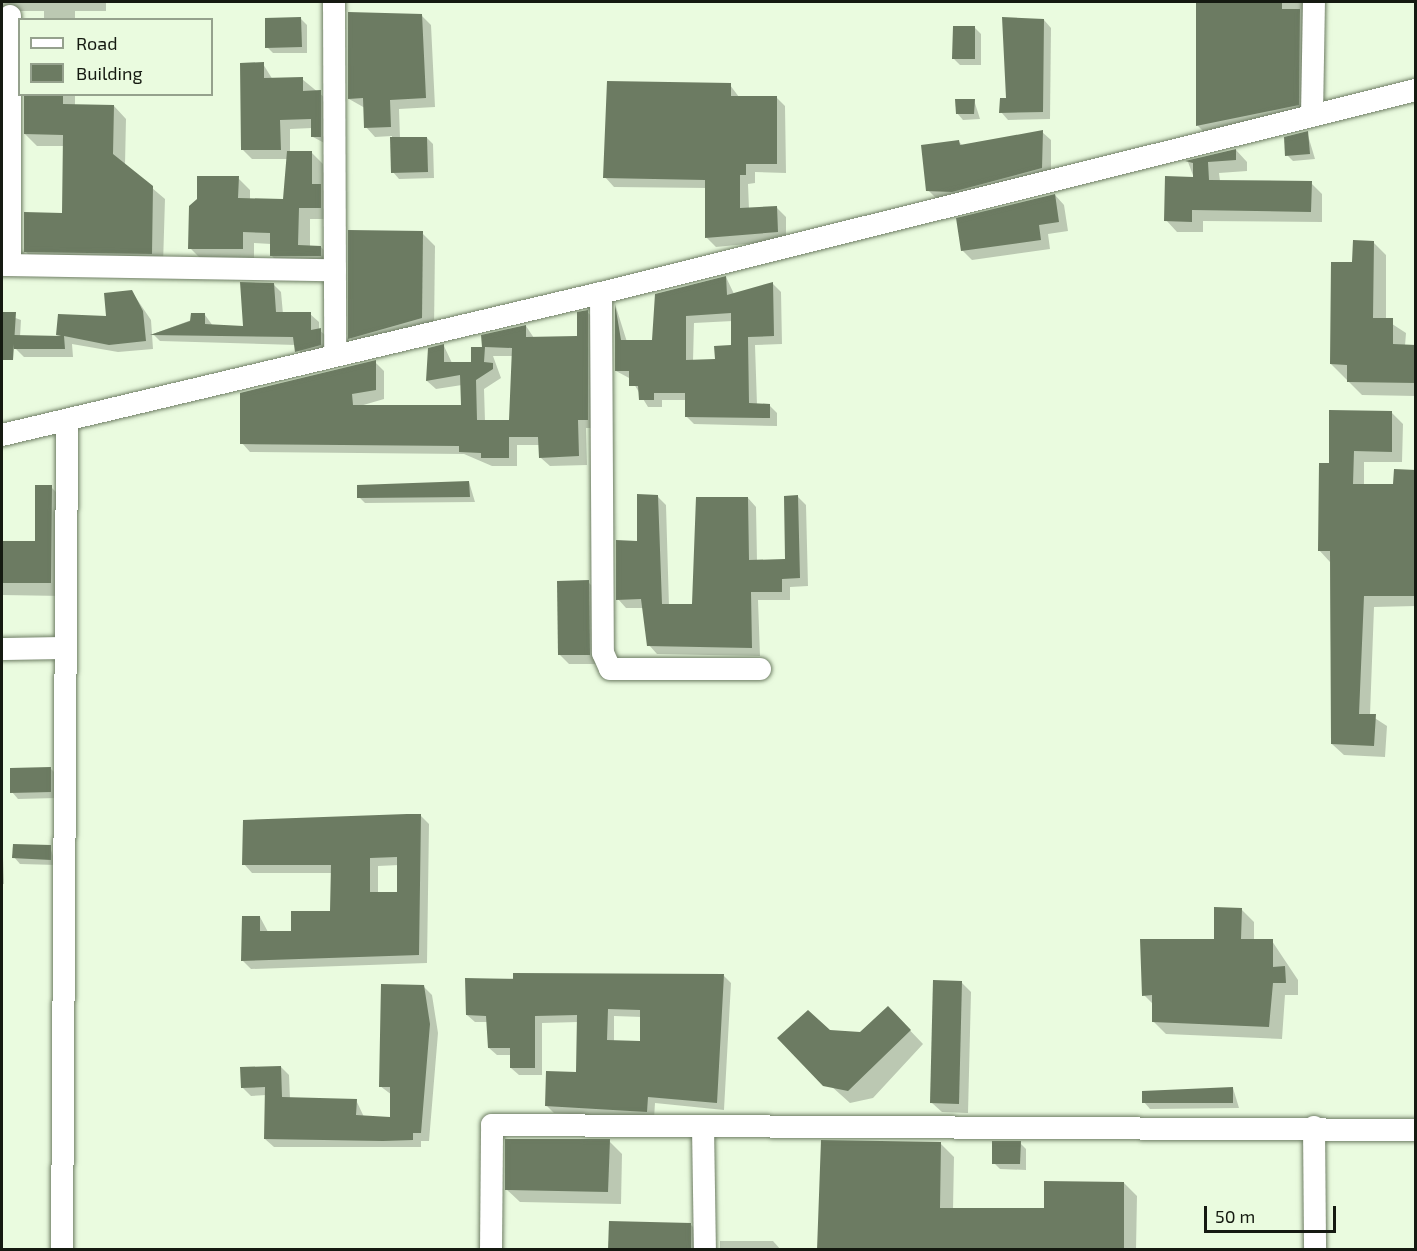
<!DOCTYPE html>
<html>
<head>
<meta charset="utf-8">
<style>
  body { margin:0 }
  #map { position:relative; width:1417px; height:1251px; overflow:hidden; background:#eafbdf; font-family:"Exo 2",sans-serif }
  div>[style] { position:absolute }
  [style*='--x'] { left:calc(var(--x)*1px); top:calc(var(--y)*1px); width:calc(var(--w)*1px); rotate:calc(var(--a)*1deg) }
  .shadow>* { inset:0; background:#0003 }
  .building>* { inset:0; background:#6c7b62 }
  .roads { filter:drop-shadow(0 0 2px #6e7d64) drop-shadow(0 0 2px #6e7d64) }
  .minor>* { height:22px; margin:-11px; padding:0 11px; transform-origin:11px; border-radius:11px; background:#fff }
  span { translate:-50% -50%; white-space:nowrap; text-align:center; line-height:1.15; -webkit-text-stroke:4.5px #eafbdf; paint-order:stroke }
  .frame { position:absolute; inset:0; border:3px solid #151a11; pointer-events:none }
  .legend { position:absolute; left:18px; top:18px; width:195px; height:78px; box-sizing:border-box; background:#eafbdf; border:2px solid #95a18d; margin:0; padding:8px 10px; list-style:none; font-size:18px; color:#151a11 }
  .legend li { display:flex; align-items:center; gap:12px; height:30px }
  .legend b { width:30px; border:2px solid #95a18d }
  .scale { position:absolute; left:1204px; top:1206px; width:132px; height:27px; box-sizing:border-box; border:3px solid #151a11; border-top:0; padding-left:8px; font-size:18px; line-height:21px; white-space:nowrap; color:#151a11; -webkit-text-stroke:4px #eafbdf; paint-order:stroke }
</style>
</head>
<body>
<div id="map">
  <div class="shadow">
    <div style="clip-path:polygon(2px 2px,106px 2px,106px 11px,75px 11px,75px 20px,44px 20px,44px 11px,17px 11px,2px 271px)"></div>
    <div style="clip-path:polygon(1197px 2px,1315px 2px,1310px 117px,1209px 137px,1197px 125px)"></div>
    <div style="clip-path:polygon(421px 15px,431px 25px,435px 107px,399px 109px,400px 138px,427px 138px,433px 144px,434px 178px,399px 179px,393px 172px,392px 136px,375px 137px,366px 127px,365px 108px,349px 99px)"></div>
    <div style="clip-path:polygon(301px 19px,307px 25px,307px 53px,273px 53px,267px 47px)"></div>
    <div style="clip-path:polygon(1044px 20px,1051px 28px,1050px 119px,1008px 120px,1001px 112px)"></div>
    <div style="clip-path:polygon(975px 28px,981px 34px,981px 65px,960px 65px,954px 59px)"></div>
    <div style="clip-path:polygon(263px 64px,273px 80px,302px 79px,330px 102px,330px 146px,313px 137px,312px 128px,290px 129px,290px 153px,311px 152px,323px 164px,332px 219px,310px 219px,310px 247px,321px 247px,332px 259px,283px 267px,271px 255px,271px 244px,254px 243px,254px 260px,202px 260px,190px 248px,238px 178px,250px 190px,250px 200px,284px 200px,288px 159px,252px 159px,243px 150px)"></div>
    <div style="clip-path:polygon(730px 85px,739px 97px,776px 97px,785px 106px,786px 173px,755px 172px,755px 183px,748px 184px,749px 209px,777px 208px,786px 217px,786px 240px,716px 247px,707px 238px,707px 188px,614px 187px,605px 177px)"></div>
    <div style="clip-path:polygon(25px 94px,75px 94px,75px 106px,114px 106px,126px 119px,125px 165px,165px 199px,163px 265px,37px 263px,25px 251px,63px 215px,64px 146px,37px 146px,25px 134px)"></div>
    <div style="clip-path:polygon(974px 100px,980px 119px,963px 120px,957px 113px)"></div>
    <div style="clip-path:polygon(1042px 132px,1051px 140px,1051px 176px,937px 199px,928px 190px,959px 142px,963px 146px)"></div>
    <div style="clip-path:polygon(1307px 132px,1315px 159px,1293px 161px,1287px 155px)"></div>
    <div style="clip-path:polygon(1236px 150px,1247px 162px,1247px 171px,1219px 173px,1220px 181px,1311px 183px,1322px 194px,1322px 222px,1203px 221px,1203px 232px,1177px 232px,1166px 220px,1194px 178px,1188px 162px)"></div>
    <div style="clip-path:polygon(1055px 195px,1064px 205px,1068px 231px,1048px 234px,1050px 249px,972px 260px,962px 250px)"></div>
    <div style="clip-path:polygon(422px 233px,435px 246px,434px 330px,363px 351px,350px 338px)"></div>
    <div style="clip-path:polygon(1373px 242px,1386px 255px,1386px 320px,1406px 333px,1405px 346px,1416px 346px,1416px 396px,1362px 395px,1331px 364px,1354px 263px)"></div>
    <div style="clip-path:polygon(evenodd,726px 277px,734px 294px,773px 284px,781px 292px,782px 344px,755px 345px,757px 405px,769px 405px,777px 413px,777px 426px,694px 424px,686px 416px,687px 400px,662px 400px,662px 407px,648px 407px,631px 379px,616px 371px,616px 307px,627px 342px,653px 341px,726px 277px,733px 321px,732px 347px,716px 360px,693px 361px,694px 323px,733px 321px)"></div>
    <div style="clip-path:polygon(273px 284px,281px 292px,283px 314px,310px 314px,319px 322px,319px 330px,329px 338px,329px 353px,305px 359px,296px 345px,160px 341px,153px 334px,205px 315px,213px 326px,245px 327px)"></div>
    <div style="clip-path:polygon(132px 292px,151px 320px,153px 349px,118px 352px,72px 344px,73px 357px,24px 357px,15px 348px,2px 347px,2px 313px,21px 320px,20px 337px,61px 337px,108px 317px)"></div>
    <div style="clip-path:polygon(evenodd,587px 312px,596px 320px,596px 428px,586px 428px,587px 465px,550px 466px,541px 458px,540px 445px,517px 445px,517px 466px,492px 466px,464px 454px,250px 452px,242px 443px,375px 362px,384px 371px,384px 399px,360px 406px,462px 406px,462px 385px,436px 389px,427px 381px,429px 349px,444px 346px,452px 363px,472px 364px,483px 349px,483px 336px,526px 326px,534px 338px,578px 338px,587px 312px,493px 356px,513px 356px,510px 421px,485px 421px,484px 389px,501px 378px,493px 356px)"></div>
    <div style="clip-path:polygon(1391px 412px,1403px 424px,1402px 462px,1364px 462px,1364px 485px,1395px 486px,1416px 471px,1416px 606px,1374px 607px,1370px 715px,1387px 726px,1385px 757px,1344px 755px,1332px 744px,1330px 562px,1319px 550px,1330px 464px)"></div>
    <div style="clip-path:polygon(469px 482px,475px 502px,365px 503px,359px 497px)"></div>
    <div style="clip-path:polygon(51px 487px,64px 500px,63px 596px,2px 595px,2px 542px,36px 542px)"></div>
    <div style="clip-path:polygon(657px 496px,666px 505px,669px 606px,694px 605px,748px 498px,756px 507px,757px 561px,787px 561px,798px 497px,806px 505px,808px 586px,790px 587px,790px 600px,758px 600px,760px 656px,657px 654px,649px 645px,644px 608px,626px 608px,618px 599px)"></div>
    <div style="clip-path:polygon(588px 582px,598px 592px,599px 664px,569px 664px,559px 654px)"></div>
    <div style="clip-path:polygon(51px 769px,57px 775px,57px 798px,18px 799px,12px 792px)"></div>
    <div style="clip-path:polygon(evenodd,421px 816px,429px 824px,427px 963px,251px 969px,243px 961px,260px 917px,268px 932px,293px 932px,332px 913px,332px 873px,252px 873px,244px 864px,421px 816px,399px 865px,398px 894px,378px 894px,378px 866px,399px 865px)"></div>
    <div style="clip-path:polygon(50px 847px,56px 865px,20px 864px,14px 857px)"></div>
    <div style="clip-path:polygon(2px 855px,3px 857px,4px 884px,2px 884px)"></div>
    <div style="clip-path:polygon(1241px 909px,1254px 922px,1254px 941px,1272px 941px,1298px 980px,1298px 995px,1285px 995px,1282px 1039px,1166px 1034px,1153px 1021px,1153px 1004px,1144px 995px,1215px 941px)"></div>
    <div style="clip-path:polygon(evenodd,724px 976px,731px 983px,724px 1110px,655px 1103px,654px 1119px,554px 1113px,547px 1106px,578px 1073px,578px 1022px,542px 1023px,542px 1075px,519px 1075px,511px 1068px,511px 1055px,497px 1055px,489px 1048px,488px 1022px,475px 1022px,467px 1015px,467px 979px,724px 976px,614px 1016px,642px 1017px,641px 1043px,614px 1042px,614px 1016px)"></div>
    <div style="clip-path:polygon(961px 982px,971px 992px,968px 1113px,942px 1112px,932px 1103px)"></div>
    <div style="clip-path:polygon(423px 986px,432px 995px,438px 1033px,429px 1141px,421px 1141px,421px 1147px,274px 1147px,265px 1139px,266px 1095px,251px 1096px,242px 1087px,281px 1067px,289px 1075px,290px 1099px,356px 1100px,364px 1117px,391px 1118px,392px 1095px,380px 1086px)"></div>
    <div style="clip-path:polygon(901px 1021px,923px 1044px,873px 1098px,850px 1103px,792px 1051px,829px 1032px,861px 1034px)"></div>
    <div style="clip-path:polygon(1233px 1088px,1239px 1108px,1150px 1109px,1144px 1102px)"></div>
    <div style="clip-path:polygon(609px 1141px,622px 1154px,621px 1204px,520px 1202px,506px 1189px)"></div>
    <div style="clip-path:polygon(1020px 1143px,1026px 1149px,1026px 1170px,1000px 1169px,994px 1163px)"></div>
    <div style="clip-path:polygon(941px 1144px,954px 1157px,953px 1210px,1045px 1210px,1124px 1183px,1137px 1196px,1136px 1250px,819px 1250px)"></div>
    <div style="clip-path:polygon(690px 1224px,700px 1234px,701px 1250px,610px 1250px)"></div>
    <div style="clip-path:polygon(720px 1241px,773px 1241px,781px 1250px,720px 1250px)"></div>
  </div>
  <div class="building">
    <div style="clip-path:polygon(1196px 2px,1282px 2px,1282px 9px,1300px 9px,1299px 105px,1196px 126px)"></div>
    <div style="clip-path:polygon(348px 12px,422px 14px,426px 98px,390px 100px,391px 127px,364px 128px,363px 98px,348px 99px)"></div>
    <div style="clip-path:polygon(301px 17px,302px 47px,265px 48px,265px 18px)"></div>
    <div style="clip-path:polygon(1002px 17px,1044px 19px,1043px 112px,999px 113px,1000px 98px,1006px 98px)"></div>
    <div style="clip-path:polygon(953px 26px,975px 26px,975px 59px,952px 59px)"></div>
    <div style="clip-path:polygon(264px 62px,264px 78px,303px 77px,303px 91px,321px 90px,321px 137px,311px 137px,311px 119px,280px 120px,281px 150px,241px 150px,240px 63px)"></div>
    <div style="clip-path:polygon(607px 81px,731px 83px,731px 96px,777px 96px,777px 164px,746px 164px,746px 175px,740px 175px,740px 208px,777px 206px,778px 232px,705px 238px,705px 180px,603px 178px)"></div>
    <div style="clip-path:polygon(24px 94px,63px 94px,63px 104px,114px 105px,113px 154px,153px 186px,152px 254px,24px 252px,24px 212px,62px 213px,63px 135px,24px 134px)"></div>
    <div style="clip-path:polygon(955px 99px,975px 99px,974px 114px,956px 114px)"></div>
    <div style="clip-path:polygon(1043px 130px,1042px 168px,952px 192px,926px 191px,921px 145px,959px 140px,960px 145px)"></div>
    <div style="clip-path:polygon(1308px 131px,1310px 154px,1285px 156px,1284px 137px)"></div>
    <div style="clip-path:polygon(390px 137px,427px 137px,428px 172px,391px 173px)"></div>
    <div style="clip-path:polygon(1236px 149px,1236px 160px,1208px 162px,1209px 180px,1312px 181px,1311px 212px,1192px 210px,1192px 222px,1164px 221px,1165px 176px,1193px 177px,1193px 163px,1185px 161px)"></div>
    <div style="clip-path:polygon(287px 151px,312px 151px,312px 184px,321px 184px,321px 208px,299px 208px,298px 245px,321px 246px,321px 256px,270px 256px,270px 233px,243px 232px,243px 249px,188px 249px,189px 206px,197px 199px,197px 176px,239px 176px,238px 198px,283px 199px)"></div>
    <div style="clip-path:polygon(1055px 194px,1059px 222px,1039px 225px,1041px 240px,961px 251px,956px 218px)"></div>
    <div style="clip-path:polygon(348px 230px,423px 231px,422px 318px,348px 339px)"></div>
    <div style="clip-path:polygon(1353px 240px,1374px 241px,1373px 318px,1393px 318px,1393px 344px,1416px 345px,1416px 383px,1347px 382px,1347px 365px,1330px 364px,1331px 262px,1352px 262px)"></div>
    <div style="clip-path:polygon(evenodd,726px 276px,727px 295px,773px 282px,774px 336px,748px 337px,749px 403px,770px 404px,770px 418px,685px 417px,685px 393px,654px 393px,654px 400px,639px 400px,638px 386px,629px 386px,629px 371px,615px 371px,615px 304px,621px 340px,652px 340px,655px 294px,726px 276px,731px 313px,731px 345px,714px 346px,715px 359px,686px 360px,686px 316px,731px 313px)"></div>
    <div style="clip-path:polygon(240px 282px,274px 283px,276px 312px,311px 312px,311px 330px,321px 328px,321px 345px,295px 352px,293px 337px,150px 335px,190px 321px,191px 313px,205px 313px,205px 324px,243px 326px)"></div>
    <div style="clip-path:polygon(132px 290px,143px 311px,146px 341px,109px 345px,64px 336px,65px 349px,14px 349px,14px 335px,61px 336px,56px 335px,58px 314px,106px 316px,104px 293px)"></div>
    <div style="clip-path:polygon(evenodd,588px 310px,588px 420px,578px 420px,579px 456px,539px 458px,538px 437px,509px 437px,509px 458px,481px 458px,481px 453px,459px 452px,459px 446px,240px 444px,240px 393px,376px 360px,376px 390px,352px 394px,353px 405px,461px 405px,460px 375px,426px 381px,428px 348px,444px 344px,444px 362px,471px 362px,471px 347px,482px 347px,481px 335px,526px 325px,526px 337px,577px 336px,577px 312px,588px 310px,485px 347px,512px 348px,509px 420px,477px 420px,476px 380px,493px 369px,493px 363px,484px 362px,485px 347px)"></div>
    <div style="clip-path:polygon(2px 312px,16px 312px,13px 360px,2px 360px)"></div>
    <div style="clip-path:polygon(1329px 410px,1392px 411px,1392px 452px,1354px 451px,1353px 484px,1393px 484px,1394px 469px,1416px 470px,1416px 596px,1364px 596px,1359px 714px,1376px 714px,1374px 746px,1331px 744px,1330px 551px,1318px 551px,1319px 463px,1329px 463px)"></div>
    <div style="clip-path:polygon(469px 481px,470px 497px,357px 498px,357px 485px)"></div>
    <div style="clip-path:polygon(35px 485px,52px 485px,51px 583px,2px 583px,2px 541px,35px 541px)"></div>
    <div style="clip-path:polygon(637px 494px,658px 495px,662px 604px,692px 604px,696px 497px,748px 497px,749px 560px,785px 559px,784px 496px,798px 495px,800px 578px,782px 579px,782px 592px,751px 592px,752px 648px,647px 646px,641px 599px,616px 600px,616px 540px,637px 541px)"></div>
    <div style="clip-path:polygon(589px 580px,590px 655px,558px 655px,557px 581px)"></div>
    <div style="clip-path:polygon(51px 767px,51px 792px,10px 793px,10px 768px)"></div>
    <div style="clip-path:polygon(evenodd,407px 814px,421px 814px,419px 955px,241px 961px,242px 916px,260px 916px,260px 931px,291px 931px,291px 911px,330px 911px,331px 865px,242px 865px,243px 820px,407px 814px,397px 857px,397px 892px,370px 892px,370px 858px,397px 857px)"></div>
    <div style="clip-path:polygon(13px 844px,51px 845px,51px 860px,12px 858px)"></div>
    <div style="clip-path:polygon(1214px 907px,1242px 908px,1241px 939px,1273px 939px,1273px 967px,1285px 966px,1286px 983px,1273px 983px,1269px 1027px,1152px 1022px,1152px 995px,1142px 996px,1140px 939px,1214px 939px)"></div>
    <div style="clip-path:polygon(evenodd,513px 973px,724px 974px,717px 1103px,648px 1097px,647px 1112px,545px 1106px,546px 1071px,576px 1072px,577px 1015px,535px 1016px,535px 1068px,510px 1068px,510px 1048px,488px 1048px,486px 1016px,466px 1015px,465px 978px,513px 979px,513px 973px,608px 1009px,640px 1010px,640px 1041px,607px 1040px,608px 1009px)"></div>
    <div style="clip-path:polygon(933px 980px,962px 981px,959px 1104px,930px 1103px)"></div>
    <div style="clip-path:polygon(381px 984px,424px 985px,430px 1024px,421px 1133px,413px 1133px,413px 1140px,383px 1141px,264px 1139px,265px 1087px,241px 1088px,240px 1067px,281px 1066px,282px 1097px,357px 1099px,356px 1115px,390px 1117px,390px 1087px,379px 1087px)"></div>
    <div style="clip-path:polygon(888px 1006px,911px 1030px,848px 1091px,823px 1086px,777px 1038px,808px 1010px,830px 1030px,860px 1032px)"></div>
    <div style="clip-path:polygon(1233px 1087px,1233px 1103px,1142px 1103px,1142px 1091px)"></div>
    <div style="clip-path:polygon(505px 1139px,610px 1139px,608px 1192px,505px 1190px)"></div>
    <div style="clip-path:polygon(821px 1140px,941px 1142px,940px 1208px,1044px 1208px,1044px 1181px,1124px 1182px,1124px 1250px,817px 1250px)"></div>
    <div style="clip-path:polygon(992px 1141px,1021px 1141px,1020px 1164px,992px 1164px)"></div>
    <div style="clip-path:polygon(609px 1221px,691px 1223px,691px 1250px,608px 1250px)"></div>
  </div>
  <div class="roads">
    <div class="minor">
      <div style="--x:334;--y:2;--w:350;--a:89.8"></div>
      <div style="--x:1312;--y:115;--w:113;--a:-89"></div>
      <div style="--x:2;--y:265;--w:333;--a:0.9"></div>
      <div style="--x:10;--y:265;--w:249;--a:-90"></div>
      <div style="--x:601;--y:293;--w:360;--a:89.7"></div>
      <div style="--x:603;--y:653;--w:17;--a:66"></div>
      <div style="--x:610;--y:669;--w:150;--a:0"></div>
      <div style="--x:2;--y:435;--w:616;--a:-13.34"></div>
      <div style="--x:601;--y:293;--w:840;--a:-13.99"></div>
      <div style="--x:2;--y:649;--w:63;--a:-0.9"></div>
      <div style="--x:703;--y:1127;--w:123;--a:89.1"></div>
      <div style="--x:1314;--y:1127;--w:123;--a:89.5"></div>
      <div style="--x:62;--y:1250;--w:830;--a:-89.65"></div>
      <div style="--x:491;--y:1250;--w:125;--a:-89.5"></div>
      <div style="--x:492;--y:1125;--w:924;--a:0.31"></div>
    </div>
  </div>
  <div class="frame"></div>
  <ul class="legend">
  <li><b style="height:8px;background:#fff"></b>Road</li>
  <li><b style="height:16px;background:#6c7b62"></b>Building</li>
  </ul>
  <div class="scale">50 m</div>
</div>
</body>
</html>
